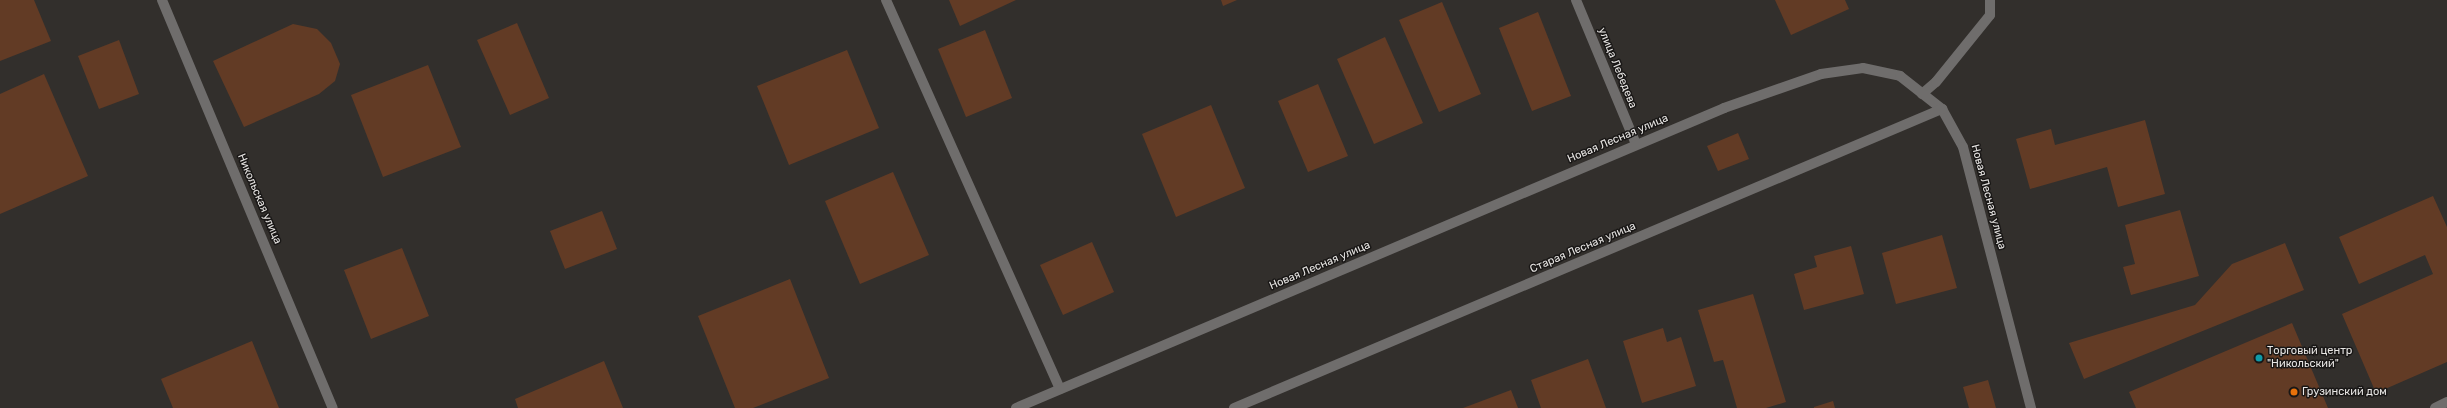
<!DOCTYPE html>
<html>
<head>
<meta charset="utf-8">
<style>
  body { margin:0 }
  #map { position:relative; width:2447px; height:408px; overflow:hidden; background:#322f2c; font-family:Rubik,sans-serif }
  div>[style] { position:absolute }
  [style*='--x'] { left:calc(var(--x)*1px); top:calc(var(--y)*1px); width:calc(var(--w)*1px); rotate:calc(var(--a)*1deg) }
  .building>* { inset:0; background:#623b25 }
  .lane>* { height:10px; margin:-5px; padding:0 5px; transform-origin:5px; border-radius:5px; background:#6f6d6c }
  .street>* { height:10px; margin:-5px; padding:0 5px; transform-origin:5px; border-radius:5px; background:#6f6d6c }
  .dots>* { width:11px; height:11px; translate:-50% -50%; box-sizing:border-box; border:2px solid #191716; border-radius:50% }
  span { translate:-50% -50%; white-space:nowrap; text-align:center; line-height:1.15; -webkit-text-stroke:3px #191716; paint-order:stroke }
  .street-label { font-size:11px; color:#e8e6e4 }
  .poi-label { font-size:11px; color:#e8e6e4 }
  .left { translate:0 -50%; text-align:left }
</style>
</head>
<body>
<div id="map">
  <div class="building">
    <div style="clip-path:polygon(0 0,34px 0,51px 41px,0 61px)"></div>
    <div style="clip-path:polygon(949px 0,1016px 0,960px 26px)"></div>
    <div style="clip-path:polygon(1221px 0,1237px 0,1223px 6px)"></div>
    <div style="clip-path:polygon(1775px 0,1845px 0,1849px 9px,1791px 35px)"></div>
    <div style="clip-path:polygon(1442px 2px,1481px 94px,1439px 112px,1399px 20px)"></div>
    <div style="clip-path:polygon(1538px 12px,1571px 96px,1532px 111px,1499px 28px)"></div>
    <div style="clip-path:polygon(517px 23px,549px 98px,510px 115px,477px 40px)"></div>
    <div style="clip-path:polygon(293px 24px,317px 29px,331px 43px,340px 64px,335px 81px,319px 94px,244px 127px,213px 61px)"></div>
    <div style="clip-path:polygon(985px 30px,1012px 98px,966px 117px,938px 49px)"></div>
    <div style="clip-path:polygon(1385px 37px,1423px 123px,1374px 144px,1337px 59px)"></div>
    <div style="clip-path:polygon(119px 40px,139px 94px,99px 109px,78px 56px)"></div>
    <div style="clip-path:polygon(847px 50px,879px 128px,789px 165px,757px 86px)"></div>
    <div style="clip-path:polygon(428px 65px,461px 147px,383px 177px,351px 95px)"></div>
    <div style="clip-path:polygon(44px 74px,88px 176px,0 214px,0 94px)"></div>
    <div style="clip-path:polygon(1318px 84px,1348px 156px,1308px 172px,1278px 101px)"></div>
    <div style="clip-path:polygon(1211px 105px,1245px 188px,1176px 217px,1142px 134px)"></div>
    <div style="clip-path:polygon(2145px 120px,2165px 194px,2118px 207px,2107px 167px,2030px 189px,2016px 139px,2051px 129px,2055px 145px)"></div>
    <div style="clip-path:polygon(1738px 133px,1749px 159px,1718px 171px,1707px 146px)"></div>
    <div style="clip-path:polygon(893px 172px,929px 255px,860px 284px,825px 201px)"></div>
    <div style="clip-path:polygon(2433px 196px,2447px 227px,2447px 362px,2376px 393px,2342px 314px,2433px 274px,2425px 255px,2359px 284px,2339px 237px)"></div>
    <div style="clip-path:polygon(2180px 210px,2199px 276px,2131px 295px,2123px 267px,2135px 264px,2125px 225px)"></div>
    <div style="clip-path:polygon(602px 211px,617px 249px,565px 269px,550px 231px)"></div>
    <div style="clip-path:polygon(1942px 235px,1957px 288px,1896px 304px,1882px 253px)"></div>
    <div style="clip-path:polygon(1092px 242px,1114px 292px,1063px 315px,1040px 265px)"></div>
    <div style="clip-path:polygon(2285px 243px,2304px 290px,2084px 379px,2069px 343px,2195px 305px,2232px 264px)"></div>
    <div style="clip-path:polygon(1851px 246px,1864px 294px,1804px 310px,1794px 274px,1817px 267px,1814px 256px)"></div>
    <div style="clip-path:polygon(402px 248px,429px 316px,371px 339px,344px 270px)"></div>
    <div style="clip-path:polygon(790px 279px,829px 378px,753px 408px,735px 408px,698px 316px)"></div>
    <div style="clip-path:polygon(1753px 294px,1786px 402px,1766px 408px,1737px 408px,1723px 360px,1714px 362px,1698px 310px)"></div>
    <div style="clip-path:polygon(2292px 323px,2328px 408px,2136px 408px,2129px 392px)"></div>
    <div style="clip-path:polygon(1663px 328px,1667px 342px,1681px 337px,1696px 386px,1642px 403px,1623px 341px)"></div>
    <div style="clip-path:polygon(252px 341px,279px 408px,173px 408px,161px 379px)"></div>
    <div style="clip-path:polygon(1588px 359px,1606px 408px,1541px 408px,1531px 380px)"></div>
    <div style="clip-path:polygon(604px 361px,623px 408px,518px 408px,515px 399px)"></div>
    <div style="clip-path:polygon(1988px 380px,1996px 408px,1969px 408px,1963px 387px)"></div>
    <div style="clip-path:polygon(1511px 390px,1518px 408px,1463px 408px)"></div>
    <div style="clip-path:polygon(1833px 401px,1835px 408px,1814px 408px,1814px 407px)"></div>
  </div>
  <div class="lane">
    <div style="--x:886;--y:0;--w:426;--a:65.9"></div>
    <div style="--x:1922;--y:94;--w:18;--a:-41"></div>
    <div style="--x:1936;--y:82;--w:86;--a:-51.1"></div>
    <div style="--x:1990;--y:15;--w:15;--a:-90"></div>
    <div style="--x:2435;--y:408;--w:13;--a:-27"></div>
  </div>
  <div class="street">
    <div style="--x:162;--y:0;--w:442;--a:67.3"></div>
    <div style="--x:1576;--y:0;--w:156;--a:67.4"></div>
    <div style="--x:1016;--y:408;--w:769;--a:-22.96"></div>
    <div style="--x:1724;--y:108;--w:103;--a:-19.3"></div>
    <div style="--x:1821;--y:74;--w:42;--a:-8.1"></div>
    <div style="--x:1863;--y:68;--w:38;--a:12"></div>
    <div style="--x:1900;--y:76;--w:53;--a:38.2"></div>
    <div style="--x:1942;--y:109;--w:43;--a:61.1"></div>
    <div style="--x:1963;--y:147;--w:270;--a:75.4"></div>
    <div style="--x:1234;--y:408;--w:769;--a:-22.9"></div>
  </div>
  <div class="dots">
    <div style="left:2259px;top:358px;background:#0f9aa8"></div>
    <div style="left:2294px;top:392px;background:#e8710a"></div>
  </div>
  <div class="street-label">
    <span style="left:1617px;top:68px;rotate:68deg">улица Лебедева</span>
    <span style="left:1618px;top:139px;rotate:-23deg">Новая Лесная улица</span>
    <span style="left:1988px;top:197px;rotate:75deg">Новая Лесная улица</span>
    <span style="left:259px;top:199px;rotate:67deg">Никольская улица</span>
    <span style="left:1583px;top:248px;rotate:-23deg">Старая Лесная улица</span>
    <span style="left:1320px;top:266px;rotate:-23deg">Новая Лесная улица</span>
  </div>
  <div class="poi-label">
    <span class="left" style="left:2267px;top:358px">Торговый центр<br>"Никольский"</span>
    <span class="left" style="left:2302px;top:392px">Грузинский дом</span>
  </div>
</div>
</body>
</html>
